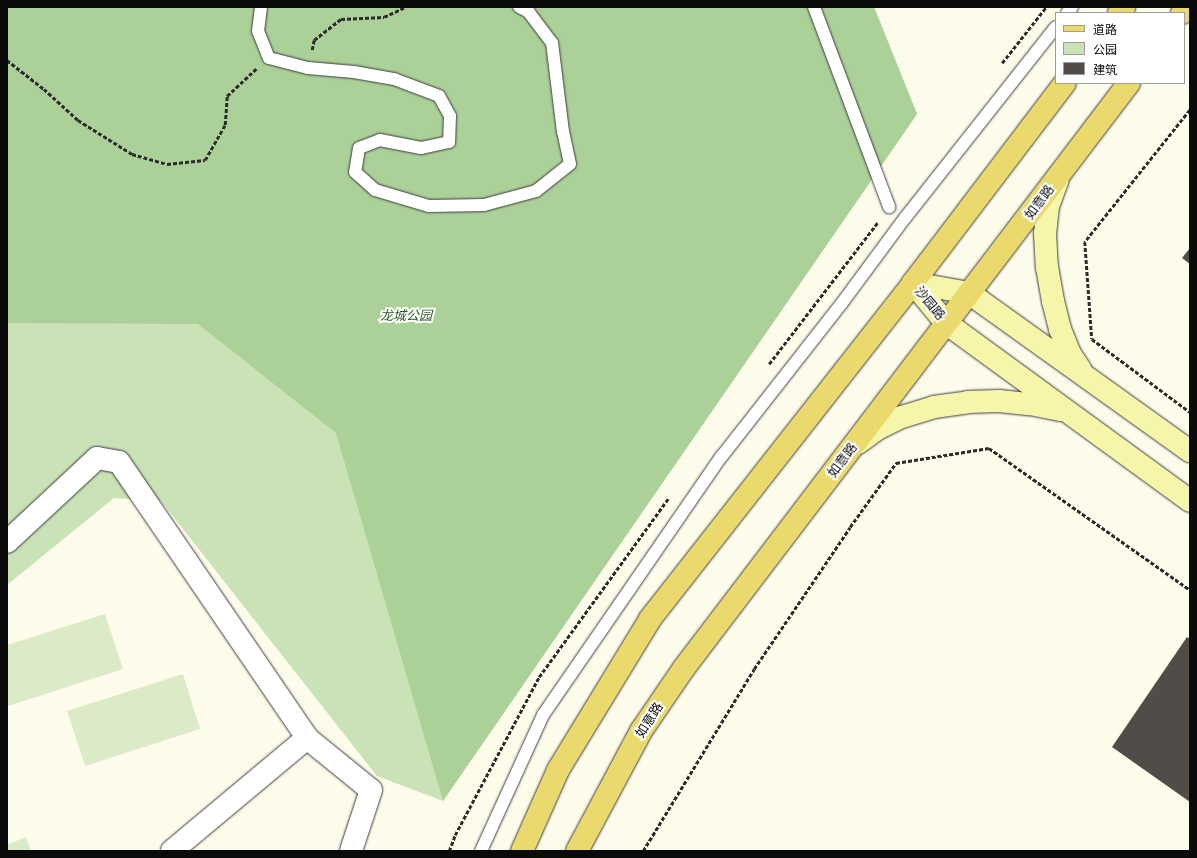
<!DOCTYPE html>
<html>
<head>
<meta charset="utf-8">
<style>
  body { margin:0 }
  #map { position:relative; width:1197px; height:858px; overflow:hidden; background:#fdfbe9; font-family:Georgia,"Noto Sans SC",serif }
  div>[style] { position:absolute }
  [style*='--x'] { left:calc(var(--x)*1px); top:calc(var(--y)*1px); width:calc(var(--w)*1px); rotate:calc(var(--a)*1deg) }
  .green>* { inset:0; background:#c9e3b7 }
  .forest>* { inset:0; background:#acd198 }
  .pitch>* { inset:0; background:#dbebc8 }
  .building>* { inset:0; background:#514c47 }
  .path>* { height:2.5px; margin-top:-1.25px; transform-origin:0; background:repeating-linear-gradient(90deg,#2c2c2c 0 4px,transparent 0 6px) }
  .roads { filter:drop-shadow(0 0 1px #3d3d3d) drop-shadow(0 0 1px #3d3d3d) }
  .lane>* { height:12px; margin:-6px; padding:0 6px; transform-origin:6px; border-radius:6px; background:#fff }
  .street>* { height:22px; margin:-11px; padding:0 11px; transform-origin:11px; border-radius:11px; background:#fff }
  .secondary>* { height:22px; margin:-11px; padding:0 11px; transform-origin:11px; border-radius:11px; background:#f6f6aa }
  .primary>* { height:22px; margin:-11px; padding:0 11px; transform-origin:11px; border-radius:11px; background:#ead96c }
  span { translate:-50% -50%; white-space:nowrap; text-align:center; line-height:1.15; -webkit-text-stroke:4px #fff; paint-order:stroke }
  .street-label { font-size:13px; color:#0a0a0a }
  .park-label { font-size:13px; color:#285922; font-style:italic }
  .frame { position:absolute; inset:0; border:8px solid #0a0a0a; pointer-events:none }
  .legend { position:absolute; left:1055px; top:12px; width:130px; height:72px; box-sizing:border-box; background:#fff; border:1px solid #9d9d9d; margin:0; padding:5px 7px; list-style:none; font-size:12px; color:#0a0a0a }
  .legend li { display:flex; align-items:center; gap:8px; height:20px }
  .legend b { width:20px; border:1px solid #9d9d9d }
</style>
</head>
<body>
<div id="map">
  <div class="green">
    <div style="clip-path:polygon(7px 7px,874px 7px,917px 114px,443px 801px,377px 776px,161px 501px,114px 498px,7px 585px)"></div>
  </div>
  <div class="forest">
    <div style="clip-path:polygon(7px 7px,874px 7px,917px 114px,443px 801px,336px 433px,198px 324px,7px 323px)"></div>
  </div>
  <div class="pitch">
    <div style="clip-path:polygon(105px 614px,123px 669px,8px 706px,7px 645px)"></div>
    <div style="clip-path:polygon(183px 674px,200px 729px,85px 766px,67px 711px)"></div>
    <div style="clip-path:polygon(26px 837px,31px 851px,7px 851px,7px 845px)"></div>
  </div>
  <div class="building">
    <div style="clip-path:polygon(1190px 248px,1190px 264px,1182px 258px)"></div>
    <div style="clip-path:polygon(1187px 637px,1190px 639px,1190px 802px,1112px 747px)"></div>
  </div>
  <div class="path">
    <div style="--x:312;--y:50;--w:10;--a:-79"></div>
    <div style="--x:314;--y:40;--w:34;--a:-38"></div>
    <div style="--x:341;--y:19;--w:43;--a:-2.7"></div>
    <div style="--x:384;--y:17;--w:23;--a:-25"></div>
    <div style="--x:7;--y:60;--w:47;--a:38.1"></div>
    <div style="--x:44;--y:89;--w:46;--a:42.4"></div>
    <div style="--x:78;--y:120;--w:64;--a:32.2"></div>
    <div style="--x:132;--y:154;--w:36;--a:16"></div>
    <div style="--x:167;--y:164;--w:38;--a:-6"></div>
    <div style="--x:205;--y:160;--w:40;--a:-60.3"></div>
    <div style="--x:225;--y:125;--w:29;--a:-86"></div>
    <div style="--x:227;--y:96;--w:40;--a:-43"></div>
    <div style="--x:1002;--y:63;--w:71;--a:-51.8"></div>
    <div style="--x:1190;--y:110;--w:169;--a:128.5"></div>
    <div style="--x:1085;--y:242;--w:97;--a:85.9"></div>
    <div style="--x:1092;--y:339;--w:122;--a:36.7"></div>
    <div style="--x:769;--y:364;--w:178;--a:-52.5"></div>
    <div style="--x:449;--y:851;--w:17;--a:-69"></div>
    <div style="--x:455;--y:835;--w:179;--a:-62"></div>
    <div style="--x:539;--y:677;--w:220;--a:-54.1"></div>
    <div style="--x:643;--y:851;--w:213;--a:-58.6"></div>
    <div style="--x:754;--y:669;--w:171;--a:-55.9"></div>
    <div style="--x:850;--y:527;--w:79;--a:-54.3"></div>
    <div style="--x:896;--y:463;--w:94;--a:-9.2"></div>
    <div style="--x:989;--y:448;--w:246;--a:35.2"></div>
  </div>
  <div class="roads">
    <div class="lane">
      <div style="--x:261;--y:7;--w:24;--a:97"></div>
      <div style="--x:258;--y:31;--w:29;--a:68"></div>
      <div style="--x:269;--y:58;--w:40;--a:14.4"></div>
      <div style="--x:308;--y:68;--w:46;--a:5"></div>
      <div style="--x:354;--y:72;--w:41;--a:9.9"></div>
      <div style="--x:394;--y:79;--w:48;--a:20.7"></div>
      <div style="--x:439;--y:96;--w:23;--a:61"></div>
      <div style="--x:450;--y:116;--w:26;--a:92"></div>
      <div style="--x:449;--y:142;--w:29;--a:168"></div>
      <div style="--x:421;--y:148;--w:42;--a:-169"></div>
      <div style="--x:380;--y:140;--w:22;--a:159"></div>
      <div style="--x:359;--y:148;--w:24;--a:99"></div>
      <div style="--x:355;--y:172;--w:27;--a:42"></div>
      <div style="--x:375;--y:190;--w:56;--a:16.5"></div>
      <div style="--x:429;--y:206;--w:55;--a:-1"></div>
      <div style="--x:484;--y:205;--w:54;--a:-15.1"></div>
      <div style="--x:536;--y:191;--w:43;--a:-38.5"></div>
      <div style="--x:570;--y:164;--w:33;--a:-102"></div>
      <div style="--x:563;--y:132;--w:90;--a:-97"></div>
      <div style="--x:552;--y:43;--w:39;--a:-127"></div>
      <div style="--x:529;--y:12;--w:11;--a:-153"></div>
      <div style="--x:814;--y:7;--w:214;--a:69.4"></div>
      <div style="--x:1067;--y:13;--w:8;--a:-50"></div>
      <div style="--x:481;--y:851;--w:149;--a:-65.5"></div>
      <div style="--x:543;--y:715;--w:315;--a:-55.4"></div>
      <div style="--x:722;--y:456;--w:194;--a:-51.9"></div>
      <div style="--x:842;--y:303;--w:106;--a:-53.5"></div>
      <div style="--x:905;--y:218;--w:243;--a:-51.7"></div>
    </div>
    <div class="street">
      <div style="--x:7;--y:542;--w:123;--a:-43"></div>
      <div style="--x:97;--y:458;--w:22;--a:10"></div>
      <div style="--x:119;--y:462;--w:334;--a:55.7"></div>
      <div style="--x:307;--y:738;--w:176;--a:140.1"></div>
      <div style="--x:307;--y:738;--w:82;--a:39.1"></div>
      <div style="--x:371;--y:790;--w:64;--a:108.2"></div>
    </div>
    <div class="secondary">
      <div style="--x:1058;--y:179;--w:29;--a:110"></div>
      <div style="--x:1048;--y:206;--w:27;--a:96"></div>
      <div style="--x:1045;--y:233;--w:34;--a:87"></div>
      <div style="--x:1047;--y:267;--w:35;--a:80"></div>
      <div style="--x:1053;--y:301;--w:29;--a:76"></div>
      <div style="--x:1060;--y:329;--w:27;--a:68"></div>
      <div style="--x:1070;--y:354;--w:18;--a:56"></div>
      <div style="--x:913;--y:283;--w:52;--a:50.5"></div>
      <div style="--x:946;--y:323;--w:302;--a:36.1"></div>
      <div style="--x:913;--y:283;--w:57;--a:10.1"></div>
      <div style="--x:969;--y:293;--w:272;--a:35.6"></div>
      <div style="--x:858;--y:443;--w:24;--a:-36"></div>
      <div style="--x:877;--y:429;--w:28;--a:-26"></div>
      <div style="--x:902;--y:417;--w:34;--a:-17"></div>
      <div style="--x:934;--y:407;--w:34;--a:-8"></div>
      <div style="--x:968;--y:402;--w:31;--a:-2"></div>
      <div style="--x:999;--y:401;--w:31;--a:6"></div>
      <div style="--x:1030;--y:404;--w:32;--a:11"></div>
    </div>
    <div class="primary">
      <div style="--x:1119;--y:13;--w:8;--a:-50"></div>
      <div style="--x:1182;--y:13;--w:8;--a:-50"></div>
      <div style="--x:522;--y:851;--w:89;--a:-66"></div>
      <div style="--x:558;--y:770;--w:177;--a:-58.6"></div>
      <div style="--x:650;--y:619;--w:427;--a:-51.9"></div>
      <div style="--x:913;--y:283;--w:251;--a:-52.8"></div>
      <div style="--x:577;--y:851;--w:136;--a:-61.9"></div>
      <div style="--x:641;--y:731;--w:76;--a:-55.7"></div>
      <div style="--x:684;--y:668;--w:735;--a:-52.74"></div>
    </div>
  </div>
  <div class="street-label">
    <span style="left:1039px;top:202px;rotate:-53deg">如意路</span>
    <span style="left:930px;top:303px;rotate:50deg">沙园路</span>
    <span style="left:842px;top:460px;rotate:-53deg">如意路</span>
    <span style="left:649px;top:720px;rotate:-57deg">如意路</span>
  </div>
  <div class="park-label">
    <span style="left:406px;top:315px">龙城公园</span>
  </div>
  <div class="frame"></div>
  <ul class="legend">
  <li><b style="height:5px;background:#ead96c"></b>道路</li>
  <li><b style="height:11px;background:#c9e3b7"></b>公园</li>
  <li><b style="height:11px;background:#514c47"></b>建筑</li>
  </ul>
</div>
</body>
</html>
